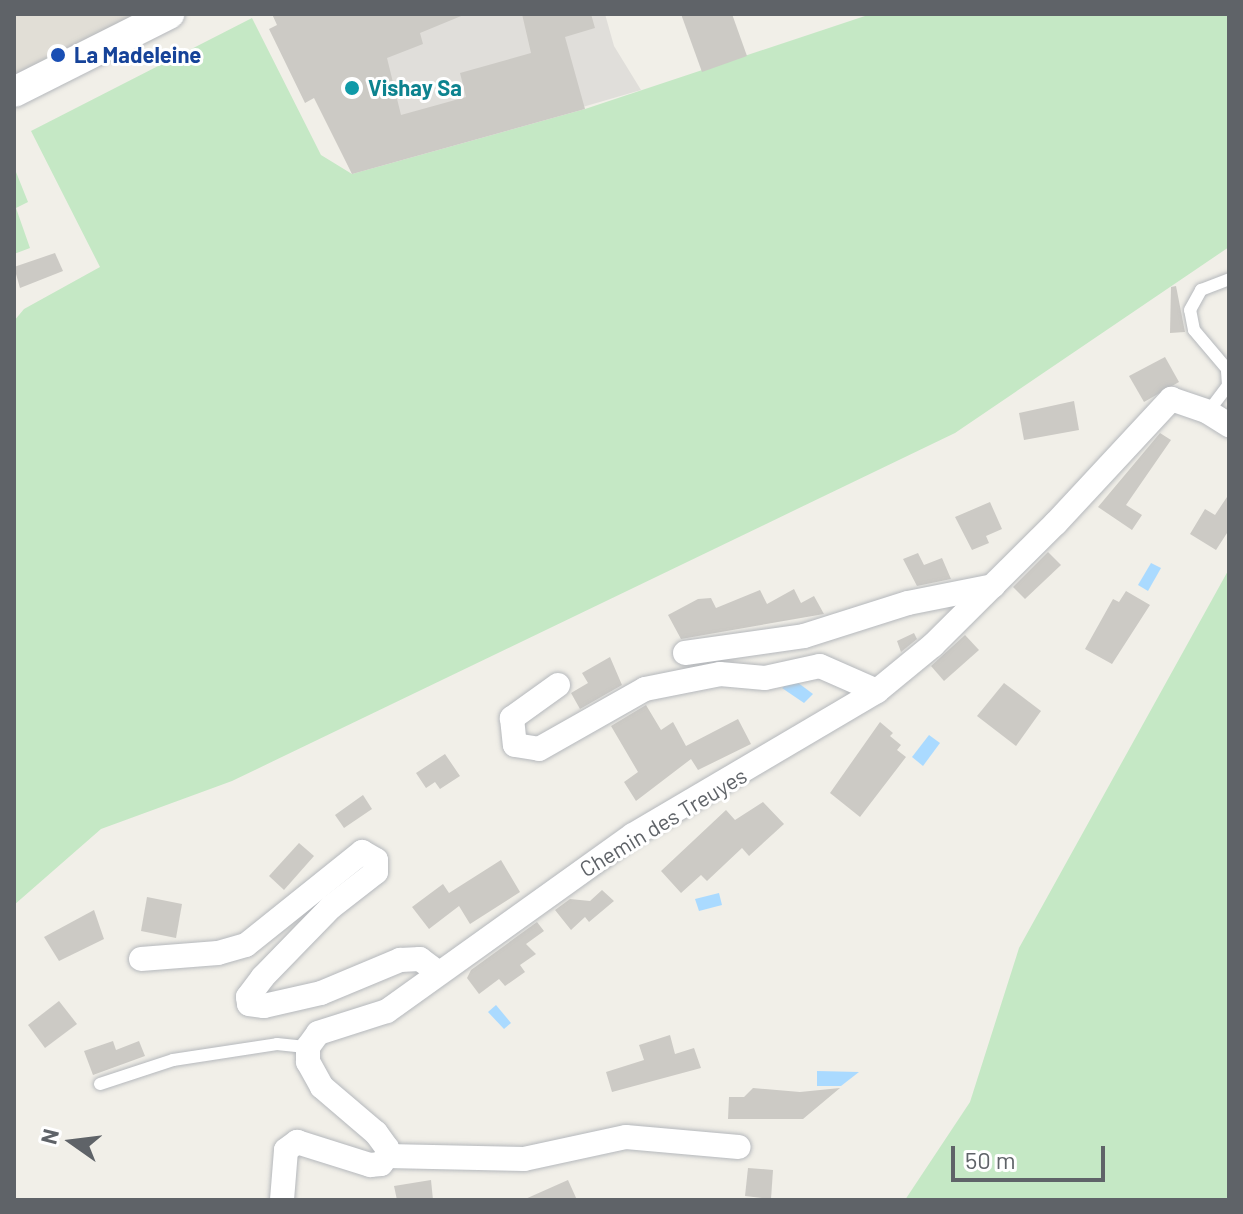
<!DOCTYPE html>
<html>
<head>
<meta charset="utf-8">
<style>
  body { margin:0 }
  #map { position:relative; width:1243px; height:1214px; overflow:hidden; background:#f1efe8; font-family:Barlow,sans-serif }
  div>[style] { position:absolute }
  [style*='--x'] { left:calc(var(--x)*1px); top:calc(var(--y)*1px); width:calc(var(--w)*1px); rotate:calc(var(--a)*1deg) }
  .industrial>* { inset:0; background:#e0deda }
  .education>* { inset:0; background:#e1ded6 }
  .green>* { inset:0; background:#c5e8c5 }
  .water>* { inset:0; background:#aadaff }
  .building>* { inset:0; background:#cccac5 }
  .roads { filter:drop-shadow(0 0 2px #b5b8bc) drop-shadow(0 0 2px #b5b8bc) }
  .service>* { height:12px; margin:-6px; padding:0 6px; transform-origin:6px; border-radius:6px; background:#fff }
  .minor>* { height:24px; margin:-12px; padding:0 12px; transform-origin:12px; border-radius:12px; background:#fff }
  .tertiary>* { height:30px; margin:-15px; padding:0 15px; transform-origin:15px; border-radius:15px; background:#fff }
  .dots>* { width:22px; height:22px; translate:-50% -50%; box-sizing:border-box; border:4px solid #fff; border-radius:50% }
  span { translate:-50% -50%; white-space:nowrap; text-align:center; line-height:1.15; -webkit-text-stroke:6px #fff; paint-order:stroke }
  .transit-label { font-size:22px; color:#164399; font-weight:700 }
  .left { translate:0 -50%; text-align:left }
  .culture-label { font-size:22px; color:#0d838f; font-weight:700 }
  .street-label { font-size:22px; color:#5f6368 }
  .frame { position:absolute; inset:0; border:16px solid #5f6368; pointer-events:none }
  .north { position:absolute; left:32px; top:1102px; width:80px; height:80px; -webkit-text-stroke:6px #fff; paint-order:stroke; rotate:284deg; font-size:22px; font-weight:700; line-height:32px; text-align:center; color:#5f6368 }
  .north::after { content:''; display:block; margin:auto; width:28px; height:36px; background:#5f6368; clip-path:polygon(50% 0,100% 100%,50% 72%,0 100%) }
  .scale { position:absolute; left:951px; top:1146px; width:154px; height:36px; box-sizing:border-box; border:4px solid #5f6368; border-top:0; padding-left:10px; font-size:24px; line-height:28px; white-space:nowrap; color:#5f6368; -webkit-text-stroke:6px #fff; paint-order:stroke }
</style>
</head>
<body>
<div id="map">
  <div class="industrial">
    <div style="clip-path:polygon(279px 14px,605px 14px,614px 46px,641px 90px,352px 174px)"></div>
  </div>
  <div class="education">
    <div style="clip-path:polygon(14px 14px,137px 14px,14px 84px)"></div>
  </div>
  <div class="green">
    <div style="clip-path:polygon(871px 14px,1229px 14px,1229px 247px,955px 433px,232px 781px,101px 829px,14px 905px,14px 321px,24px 309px,100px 267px,31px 131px,252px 18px,321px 155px,352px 174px,585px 109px)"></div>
    <div style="clip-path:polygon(14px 167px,28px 202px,16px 208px,30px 248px,14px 254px)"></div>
    <div style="clip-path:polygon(1229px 569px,1229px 1200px,905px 1200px,970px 1102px,1019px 948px)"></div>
  </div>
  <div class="water">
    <div style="clip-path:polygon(1151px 563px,1161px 568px,1148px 591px,1138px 585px)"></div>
    <div style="clip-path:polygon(793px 679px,813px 694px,804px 703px,782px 688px)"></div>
    <div style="clip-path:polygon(929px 735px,940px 743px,923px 766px,912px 757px)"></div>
    <div style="clip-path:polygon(719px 893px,722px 905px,699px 911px,695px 899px)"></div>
    <div style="clip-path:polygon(496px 1005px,511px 1023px,504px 1029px,488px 1012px)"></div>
    <div style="clip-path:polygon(817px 1071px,859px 1072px,841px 1086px,817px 1086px)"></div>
  </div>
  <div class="building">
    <div style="clip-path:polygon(272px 14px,466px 14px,420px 33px,423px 44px,387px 58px,401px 115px,466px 97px,460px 73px,531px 53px,522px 14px,591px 14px,595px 28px,565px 37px,585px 109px,352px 174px,314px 98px,305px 103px,269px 29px,277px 25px)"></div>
    <div style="clip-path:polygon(681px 14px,732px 14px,747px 56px,702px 72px)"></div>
    <div style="clip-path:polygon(55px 253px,63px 271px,20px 288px,14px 267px)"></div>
    <div style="clip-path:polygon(1176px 286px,1185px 332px,1170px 333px,1171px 287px)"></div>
    <div style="clip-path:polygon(1165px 357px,1179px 382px,1144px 402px,1129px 376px)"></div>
    <div style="clip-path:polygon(1074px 401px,1079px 430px,1024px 440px,1019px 413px)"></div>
    <div style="clip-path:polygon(1160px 433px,1171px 440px,1126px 505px,1142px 515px,1132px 530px,1098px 507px)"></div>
    <div style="clip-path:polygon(1229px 494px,1229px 530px,1216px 550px,1190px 534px,1205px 509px,1215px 515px)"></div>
    <div style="clip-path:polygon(990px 502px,1002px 529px,986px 536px,989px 543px,972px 550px,955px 517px)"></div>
    <div style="clip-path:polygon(1048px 552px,1061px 565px,1025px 599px,1013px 587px)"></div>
    <div style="clip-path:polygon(918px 553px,924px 565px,942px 558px,951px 579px,917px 586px,903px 559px)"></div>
    <div style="clip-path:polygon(794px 589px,801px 603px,814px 596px,824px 614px,681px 639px,668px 615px,698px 599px,711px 598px,716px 608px,760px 590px,767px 604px)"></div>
    <div style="clip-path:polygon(1126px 591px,1150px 605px,1112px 664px,1085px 649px,1113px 599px,1119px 602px)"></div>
    <div style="clip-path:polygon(914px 633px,917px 639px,901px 652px,897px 641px)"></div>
    <div style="clip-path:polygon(965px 635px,979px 650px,944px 681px,931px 666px)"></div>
    <div style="clip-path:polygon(610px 657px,622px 685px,580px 709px,571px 693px,588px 683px,582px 673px)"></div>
    <div style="clip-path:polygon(1004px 683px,1041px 711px,1016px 746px,977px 716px)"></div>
    <div style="clip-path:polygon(646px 705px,661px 730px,673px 722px,686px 746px,738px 719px,751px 744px,698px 770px,691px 759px,636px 801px,624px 782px,638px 772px,611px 726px)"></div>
    <div style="clip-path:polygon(880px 722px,893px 733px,890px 736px,901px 745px,897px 750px,906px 757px,860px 817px,830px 793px)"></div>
    <div style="clip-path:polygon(445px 754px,460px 776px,440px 789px,435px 782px,426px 788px,416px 773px)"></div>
    <div style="clip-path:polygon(363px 795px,372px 809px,344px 828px,335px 815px)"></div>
    <div style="clip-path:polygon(763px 802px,784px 824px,749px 856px,742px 848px,707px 881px,701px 875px,681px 893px,661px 871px,726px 810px,735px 820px)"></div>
    <div style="clip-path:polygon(299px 843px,314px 856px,284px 890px,269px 876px)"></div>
    <div style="clip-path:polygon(501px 860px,520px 892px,470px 924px,459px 906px,429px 929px,412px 907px,443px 884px,449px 893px)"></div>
    <div style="clip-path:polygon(602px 890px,614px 901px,589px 922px,585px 917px,571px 930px,555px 910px,570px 899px,590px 901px)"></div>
    <div style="clip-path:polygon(147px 897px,182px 904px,176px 938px,141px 931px)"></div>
    <div style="clip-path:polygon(94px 910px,104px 939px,59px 961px,44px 937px)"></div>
    <div style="clip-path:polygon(537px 922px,544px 931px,526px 944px,536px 954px,520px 965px,525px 972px,505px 986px,499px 979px,479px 994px,467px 978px,471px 970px)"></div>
    <div style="clip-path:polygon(59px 1001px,77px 1024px,45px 1048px,28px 1025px)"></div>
    <div style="clip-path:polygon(670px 1035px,675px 1054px,694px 1048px,701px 1068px,612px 1092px,606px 1072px,644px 1060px,639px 1045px)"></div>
    <div style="clip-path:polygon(113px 1041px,116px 1050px,139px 1041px,145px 1056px,93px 1075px,84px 1051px)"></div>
    <div style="clip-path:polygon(753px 1088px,800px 1092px,840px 1088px,803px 1119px,728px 1119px,729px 1097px,744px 1097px)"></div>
    <div style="clip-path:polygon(748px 1168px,773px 1170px,771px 1199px,745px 1196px)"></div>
    <div style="clip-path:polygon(431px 1180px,433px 1200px,397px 1200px,394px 1186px)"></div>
    <div style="clip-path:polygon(568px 1180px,577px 1200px,523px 1200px)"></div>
  </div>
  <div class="roads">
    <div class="service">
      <div style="--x:1208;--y:412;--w:34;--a:-53"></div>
      <div style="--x:1228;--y:385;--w:16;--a:-94"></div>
      <div style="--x:1227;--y:369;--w:51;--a:-130.2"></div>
      <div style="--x:1194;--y:330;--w:20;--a:-101"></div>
      <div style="--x:1190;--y:310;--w:23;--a:-61"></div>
      <div style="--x:1201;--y:290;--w:30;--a:-21"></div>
      <div style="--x:100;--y:1084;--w:77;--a:-18.2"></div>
      <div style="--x:173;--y:1060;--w:105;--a:-8.7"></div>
      <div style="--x:277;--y:1044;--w:31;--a:6"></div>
    </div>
    <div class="minor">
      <div style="--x:685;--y:653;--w:120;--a:-8.1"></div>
      <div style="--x:804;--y:636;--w:109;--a:-17.6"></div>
      <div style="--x:908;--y:603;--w:87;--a:-11.3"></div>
      <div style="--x:558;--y:685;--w:57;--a:144.3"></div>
      <div style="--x:512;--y:718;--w:27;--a:84"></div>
      <div style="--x:515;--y:745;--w:24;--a:9"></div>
      <div style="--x:539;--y:749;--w:122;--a:-29.5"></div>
      <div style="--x:645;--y:689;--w:76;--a:-11.3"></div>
      <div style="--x:720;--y:674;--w:45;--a:5.1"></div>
      <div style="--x:765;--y:678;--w:56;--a:-12.3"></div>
      <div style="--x:820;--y:666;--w:62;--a:23.7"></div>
      <div style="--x:141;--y:959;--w:77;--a:-4.5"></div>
      <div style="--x:218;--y:953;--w:29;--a:-16"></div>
      <div style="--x:246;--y:945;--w:149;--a:-38.7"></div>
      <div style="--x:362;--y:852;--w:16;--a:30"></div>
      <div style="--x:376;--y:860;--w:12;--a:90"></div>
      <div style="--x:376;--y:872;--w:57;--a:142.1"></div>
      <div style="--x:331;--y:907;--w:98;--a:134.2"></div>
      <div style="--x:263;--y:977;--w:25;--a:127"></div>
      <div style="--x:248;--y:997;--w:7;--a:82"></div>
      <div style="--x:249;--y:1004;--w:15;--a:8"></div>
      <div style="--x:264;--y:1006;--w:58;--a:-12.8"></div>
      <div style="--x:321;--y:993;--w:86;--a:-22.7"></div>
      <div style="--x:400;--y:960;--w:20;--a:-3"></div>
      <div style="--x:420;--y:959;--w:21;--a:37"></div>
      <div style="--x:387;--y:1156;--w:137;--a:1.3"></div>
      <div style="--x:524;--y:1159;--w:104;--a:-12.2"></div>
      <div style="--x:626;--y:1137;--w:113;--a:5.1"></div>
      <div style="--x:282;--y:1200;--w:50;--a:-85.4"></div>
      <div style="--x:286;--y:1150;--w:14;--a:-36"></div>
      <div style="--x:297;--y:1142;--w:77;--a:17.5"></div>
      <div style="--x:370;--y:1165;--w:11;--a:-5"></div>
      <div style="--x:381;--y:1164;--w:10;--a:-53"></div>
      <div style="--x:387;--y:1156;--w:8;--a:-90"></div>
      <div style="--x:387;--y:1148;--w:19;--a:-126"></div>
      <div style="--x:376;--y:1133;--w:71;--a:-139.6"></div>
      <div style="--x:322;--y:1087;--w:29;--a:-119"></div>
      <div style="--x:308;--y:1062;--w:15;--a:-90"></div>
      <div style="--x:308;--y:1047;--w:17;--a:-54"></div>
      <div style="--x:318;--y:1033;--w:72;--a:-17.7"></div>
      <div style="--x:387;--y:1011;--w:302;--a:-35.6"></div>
      <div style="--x:633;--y:835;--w:283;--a:-30.5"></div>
      <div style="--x:877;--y:691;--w:72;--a:-39.4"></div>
      <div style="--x:933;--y:645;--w:172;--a:-44.8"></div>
      <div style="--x:1055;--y:524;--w:171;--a:-47.1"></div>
      <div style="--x:1171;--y:399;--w:39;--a:19"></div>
      <div style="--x:1208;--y:412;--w:25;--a:32"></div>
    </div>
    <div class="tertiary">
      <div style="--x:14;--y:92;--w:174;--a:-26.7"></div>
    </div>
  </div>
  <div class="dots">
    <div style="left:58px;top:55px;background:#1a4fb4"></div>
    <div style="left:352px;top:88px;background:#0f9aa8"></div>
  </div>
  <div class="transit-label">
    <span class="left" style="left:74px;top:55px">La Madeleine</span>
  </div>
  <div class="culture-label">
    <span class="left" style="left:368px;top:88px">Vishay Sa</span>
  </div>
  <div class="street-label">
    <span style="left:663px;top:822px;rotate:-31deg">Chemin des Treuyes</span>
  </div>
  <div class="frame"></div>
  <div class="north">N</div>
  <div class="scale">50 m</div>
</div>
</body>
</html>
